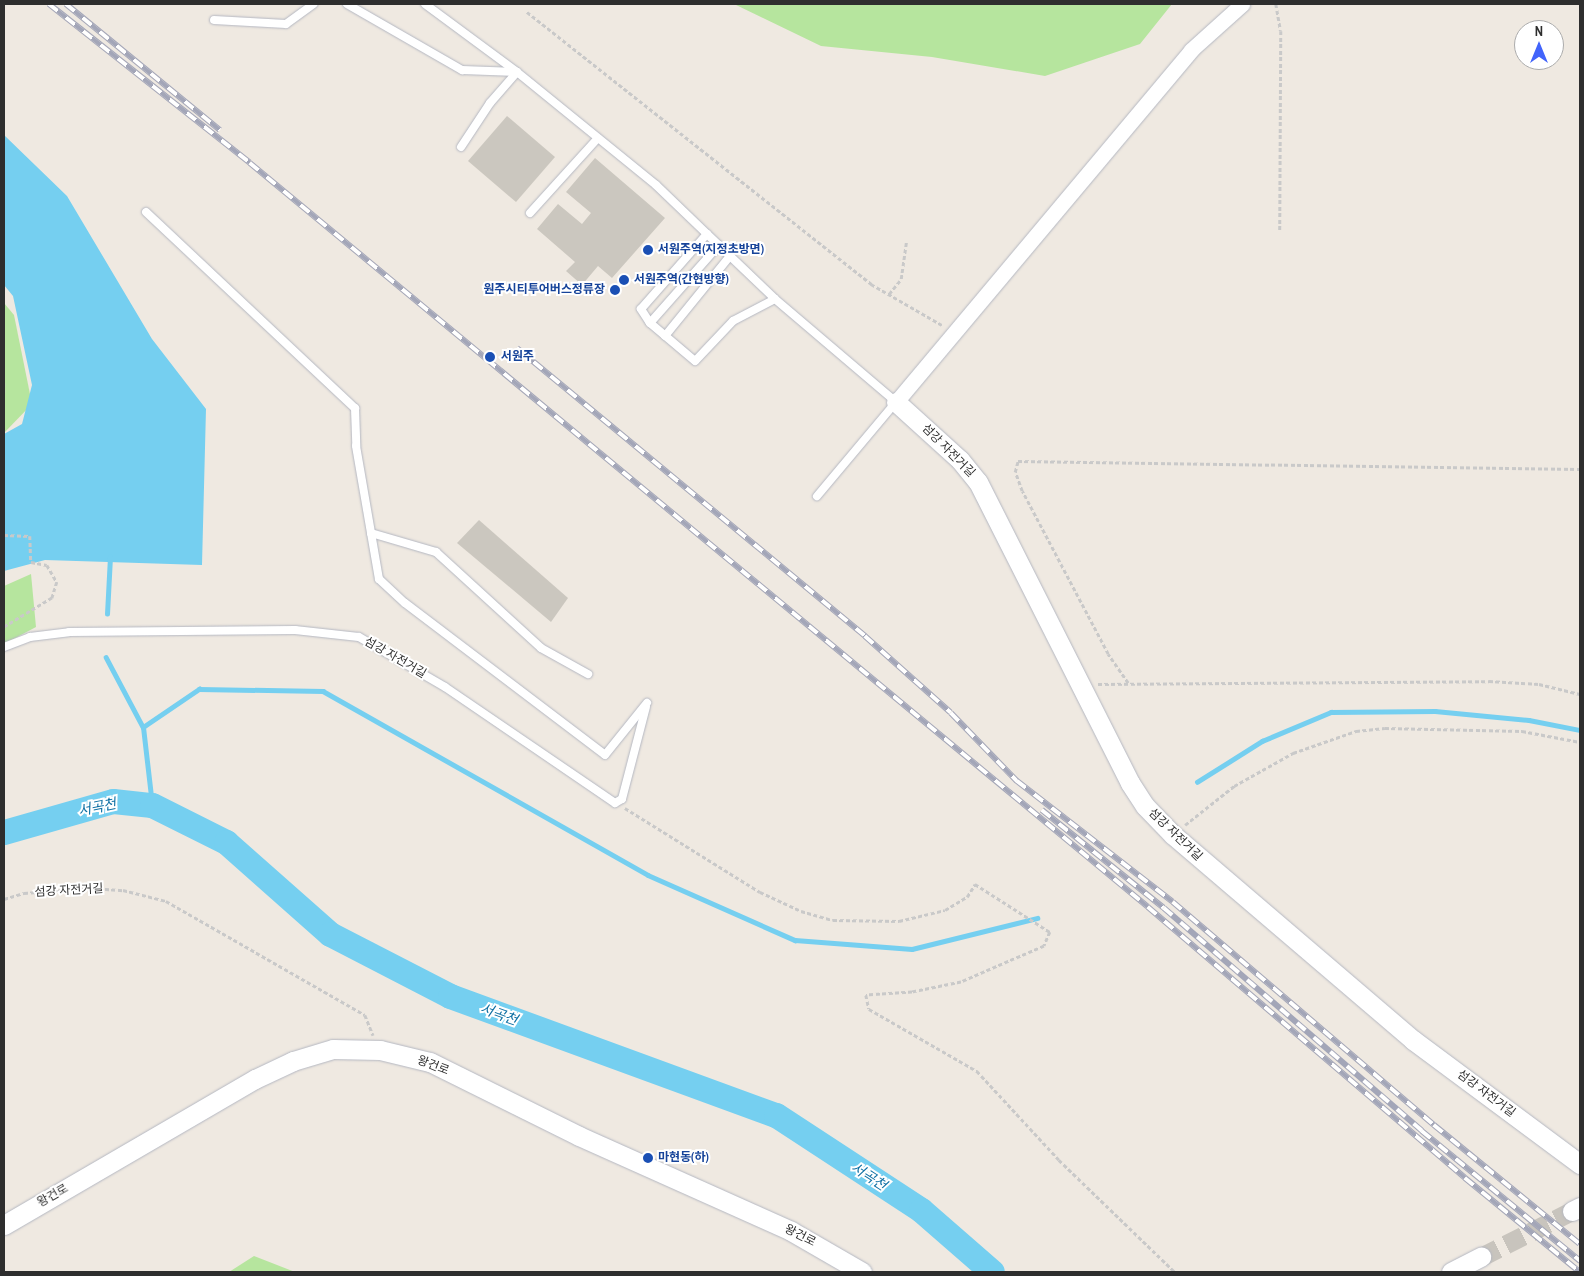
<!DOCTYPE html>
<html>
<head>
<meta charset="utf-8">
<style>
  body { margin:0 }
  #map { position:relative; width:1584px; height:1276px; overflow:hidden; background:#efe9e1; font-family:"Archivo Narrow","Noto Sans KR",sans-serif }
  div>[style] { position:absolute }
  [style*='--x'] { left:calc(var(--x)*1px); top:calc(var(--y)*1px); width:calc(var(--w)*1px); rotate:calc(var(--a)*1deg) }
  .green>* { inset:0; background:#b6e59e }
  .water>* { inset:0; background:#75cff0 }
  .stream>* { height:4.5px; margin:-2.25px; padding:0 2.25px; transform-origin:2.25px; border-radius:2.25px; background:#75cff0 }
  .river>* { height:25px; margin:-12.5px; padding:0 12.5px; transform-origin:12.5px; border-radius:12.5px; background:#75cff0 }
  .building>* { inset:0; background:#cbc7bf }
  .tertiary-tunnel>* { height:19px; margin-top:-9.5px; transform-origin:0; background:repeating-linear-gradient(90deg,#c8c4bd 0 19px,transparent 0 28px) }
  .path>* { height:2.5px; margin-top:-1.25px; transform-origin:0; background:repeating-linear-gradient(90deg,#c9c9c9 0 4px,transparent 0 6.5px) }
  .roads { filter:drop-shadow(0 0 1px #b4b7c1) drop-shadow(0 0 1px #b4b7c1) }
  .service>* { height:8px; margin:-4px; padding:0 4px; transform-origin:4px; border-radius:4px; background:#fff }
  .minor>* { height:15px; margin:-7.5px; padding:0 7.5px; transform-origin:7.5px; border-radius:7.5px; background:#fff }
  .tertiary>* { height:19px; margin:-9.5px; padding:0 9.5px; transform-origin:9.5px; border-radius:9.5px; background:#fff }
  .rail>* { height:5.5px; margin-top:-2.75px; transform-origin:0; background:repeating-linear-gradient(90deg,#fff 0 11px,#a3a6b8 0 22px); box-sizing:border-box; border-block:1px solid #a3a6b8 }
  .dots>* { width:14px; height:14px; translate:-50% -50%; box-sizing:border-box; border:2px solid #fff; border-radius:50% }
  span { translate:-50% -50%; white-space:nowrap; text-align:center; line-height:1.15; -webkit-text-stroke:4px #fff; paint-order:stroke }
  .transit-label { font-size:12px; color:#164399; font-weight:700 }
  .left { translate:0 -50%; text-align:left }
  .right { translate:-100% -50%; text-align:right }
  .street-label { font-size:12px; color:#2e2e2e }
  .water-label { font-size:14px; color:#0d6fa3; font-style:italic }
  .frame { position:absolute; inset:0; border:5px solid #2e2e2e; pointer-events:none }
  .north { position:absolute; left:1514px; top:20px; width:50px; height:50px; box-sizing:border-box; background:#fff; border:1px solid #ababab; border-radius:50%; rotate:0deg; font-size:14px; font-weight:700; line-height:20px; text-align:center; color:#2e2e2e }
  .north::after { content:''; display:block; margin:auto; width:18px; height:22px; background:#4264fb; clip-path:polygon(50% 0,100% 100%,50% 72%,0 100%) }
</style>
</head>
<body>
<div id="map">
  <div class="green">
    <div style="clip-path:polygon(734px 4px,1172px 4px,1140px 44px,1045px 76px,932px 57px,821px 46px)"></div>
    <div style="clip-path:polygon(4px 303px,14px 315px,32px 404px,4px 433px)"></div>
    <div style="clip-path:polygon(31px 574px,36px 627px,4px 644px,4px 586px)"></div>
    <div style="clip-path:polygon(254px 1256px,295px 1272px,229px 1272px)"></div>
  </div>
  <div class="water">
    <div style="clip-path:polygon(4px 135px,67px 196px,152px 339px,206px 409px,202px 565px,45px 560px,4px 571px,4px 434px,22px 424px,32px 385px,13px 296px,4px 285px)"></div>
  </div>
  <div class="stream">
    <div style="--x:107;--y:614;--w:57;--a:-87"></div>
    <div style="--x:106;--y:657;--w:79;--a:62.1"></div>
    <div style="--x:1197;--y:782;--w:77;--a:-32.2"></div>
    <div style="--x:1262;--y:741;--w:75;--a:-22.8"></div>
    <div style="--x:1331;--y:712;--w:104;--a:-0.6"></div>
    <div style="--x:1435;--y:711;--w:94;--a:5.5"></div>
    <div style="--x:1529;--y:720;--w:52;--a:11.1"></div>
    <div style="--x:152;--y:805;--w:79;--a:-96.6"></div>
    <div style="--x:143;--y:727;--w:68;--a:-34.2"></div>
    <div style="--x:199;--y:689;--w:124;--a:0.9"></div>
    <div style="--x:323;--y:691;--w:373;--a:29.5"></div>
    <div style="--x:648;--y:875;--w:161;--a:23.9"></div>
    <div style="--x:795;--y:940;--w:117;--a:4.4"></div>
    <div style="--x:912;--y:949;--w:129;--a:-13.9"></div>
  </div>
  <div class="river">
    <div style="--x:4;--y:832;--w:113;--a:-15.9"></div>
    <div style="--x:113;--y:801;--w:39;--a:6"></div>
    <div style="--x:152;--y:805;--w:83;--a:26.6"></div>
    <div style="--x:226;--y:842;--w:139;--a:41.5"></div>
    <div style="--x:330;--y:934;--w:135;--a:27.3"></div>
    <div style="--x:450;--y:996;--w:347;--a:20.1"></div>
    <div style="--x:776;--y:1115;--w:173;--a:33.2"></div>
    <div style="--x:921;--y:1210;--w:94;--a:41.1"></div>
  </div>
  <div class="building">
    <div style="clip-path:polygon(507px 116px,555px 157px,516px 202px,468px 161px)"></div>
    <div style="clip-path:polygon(595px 158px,665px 218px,612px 278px,598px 266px,582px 285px,566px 271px,575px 262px,537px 229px,558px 204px,582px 224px,591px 213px,566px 192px)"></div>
    <div style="clip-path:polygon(479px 520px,568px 598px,551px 622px,457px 543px)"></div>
  </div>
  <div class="tertiary-tunnel">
    <div style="--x:1481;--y:1257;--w:102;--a:-26.8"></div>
  </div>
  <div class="path">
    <div style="--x:1276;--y:4;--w:27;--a:80"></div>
    <div style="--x:1281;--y:31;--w:199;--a:90.3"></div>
    <div style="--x:527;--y:12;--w:439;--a:38.3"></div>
    <div style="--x:871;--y:284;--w:82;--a:30"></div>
    <div style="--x:889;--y:294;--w:19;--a:-51"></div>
    <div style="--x:901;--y:279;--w:37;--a:-82"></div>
    <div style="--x:4;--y:383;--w:10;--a:90"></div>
    <div style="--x:4;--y:535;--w:26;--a:2"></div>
    <div style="--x:30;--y:536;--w:26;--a:88"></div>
    <div style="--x:31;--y:562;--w:16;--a:11"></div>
    <div style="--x:47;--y:565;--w:20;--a:60"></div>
    <div style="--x:57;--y:582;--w:17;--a:107"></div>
    <div style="--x:52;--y:598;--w:56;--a:148.9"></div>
    <div style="--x:1128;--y:683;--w:35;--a:-125"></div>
    <div style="--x:1108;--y:654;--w:184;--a:-117.8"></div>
    <div style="--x:1022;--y:491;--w:20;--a:-110"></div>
    <div style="--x:1015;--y:472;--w:11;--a:-75"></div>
    <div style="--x:1018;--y:461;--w:562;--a:0.82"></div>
    <div style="--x:1098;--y:684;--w:391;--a:-0.4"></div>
    <div style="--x:1489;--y:681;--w:50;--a:3.4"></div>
    <div style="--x:1539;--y:684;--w:42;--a:13.7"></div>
    <div style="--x:625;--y:808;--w:159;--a:31.9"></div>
    <div style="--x:760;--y:892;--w:45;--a:24.9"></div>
    <div style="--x:801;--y:911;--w:33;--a:16"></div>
    <div style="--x:833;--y:920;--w:66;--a:0.9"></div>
    <div style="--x:899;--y:921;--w:47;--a:-13.4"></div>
    <div style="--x:945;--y:910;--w:26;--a:-31"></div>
    <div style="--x:967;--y:897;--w:15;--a:-58"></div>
    <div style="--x:975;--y:884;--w:89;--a:32.6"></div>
    <div style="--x:1050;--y:932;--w:15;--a:113"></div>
    <div style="--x:1044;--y:946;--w:90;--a:156.6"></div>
    <div style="--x:961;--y:982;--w:50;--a:168.5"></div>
    <div style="--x:912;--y:992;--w:46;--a:176.3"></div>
    <div style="--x:866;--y:995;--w:14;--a:78"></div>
    <div style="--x:869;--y:1009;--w:125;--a:29.9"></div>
    <div style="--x:977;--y:1071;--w:121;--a:47.3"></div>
    <div style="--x:1059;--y:1160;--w:161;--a:44"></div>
    <div style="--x:1185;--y:825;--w:63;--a:-38.5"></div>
    <div style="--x:1234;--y:786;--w:68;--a:-29.2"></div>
    <div style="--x:1293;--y:753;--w:67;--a:-19.2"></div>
    <div style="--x:1356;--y:731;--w:29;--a:-6"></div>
    <div style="--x:1385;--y:728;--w:137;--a:1.3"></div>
    <div style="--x:1522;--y:731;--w:59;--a:10.7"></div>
    <div style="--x:4;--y:899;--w:21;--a:-17"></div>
    <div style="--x:24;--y:893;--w:68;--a:-4.2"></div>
    <div style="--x:92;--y:888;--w:31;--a:4"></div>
    <div style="--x:123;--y:890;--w:44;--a:14.3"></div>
    <div style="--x:166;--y:901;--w:229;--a:29.8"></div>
    <div style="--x:365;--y:1015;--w:22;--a:68"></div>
  </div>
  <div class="roads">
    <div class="service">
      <div style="--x:347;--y:4;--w:133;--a:29.9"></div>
      <div style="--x:462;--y:70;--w:55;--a:2.1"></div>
      <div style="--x:425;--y:4;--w:114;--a:36.5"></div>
      <div style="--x:517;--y:72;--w:179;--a:39.1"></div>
      <div style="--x:656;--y:185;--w:71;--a:43.9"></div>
      <div style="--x:214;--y:20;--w:72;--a:3.2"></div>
      <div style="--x:286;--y:24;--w:34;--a:-36"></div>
      <div style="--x:461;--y:147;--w:53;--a:-56.6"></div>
      <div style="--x:490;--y:103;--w:41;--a:-48.9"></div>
      <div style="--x:146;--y:212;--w:287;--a:43.2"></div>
      <div style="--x:355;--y:408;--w:38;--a:88"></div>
      <div style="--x:356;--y:446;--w:135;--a:80.2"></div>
      <div style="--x:379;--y:579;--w:35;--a:43"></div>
      <div style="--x:405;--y:603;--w:251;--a:37.2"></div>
      <div style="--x:605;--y:755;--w:67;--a:-51.1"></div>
      <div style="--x:530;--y:213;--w:101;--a:-47.8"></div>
      <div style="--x:707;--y:234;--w:94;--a:43.7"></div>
      <div style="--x:775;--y:299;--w:47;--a:152.4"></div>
      <div style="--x:733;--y:321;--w:55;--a:133.5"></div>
      <div style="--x:695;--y:361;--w:59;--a:-139.8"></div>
      <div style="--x:650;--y:323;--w:17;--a:-123"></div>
      <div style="--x:641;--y:309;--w:100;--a:-48.7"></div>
      <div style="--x:775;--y:299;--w:159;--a:40.4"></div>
      <div style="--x:896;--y:402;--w:123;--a:130"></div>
      <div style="--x:650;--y:323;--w:104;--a:-48.5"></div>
      <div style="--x:665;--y:336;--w:103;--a:-50.9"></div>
      <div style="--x:371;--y:533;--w:68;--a:16.3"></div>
      <div style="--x:436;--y:552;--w:142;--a:42.4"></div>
      <div style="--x:541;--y:648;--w:54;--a:29"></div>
      <div style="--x:4;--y:647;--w:28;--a:-21"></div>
      <div style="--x:30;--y:637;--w:39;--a:-7"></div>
      <div style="--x:69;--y:632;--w:226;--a:-0.5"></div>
      <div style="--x:295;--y:630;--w:64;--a:6.2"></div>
      <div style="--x:359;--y:637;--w:99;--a:30.2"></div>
      <div style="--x:445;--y:687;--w:206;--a:34.3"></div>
      <div style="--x:615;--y:803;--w:8;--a:-30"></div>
      <div style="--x:622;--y:799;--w:95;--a:-75.4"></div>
    </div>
    <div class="minor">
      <div style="--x:896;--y:402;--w:459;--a:-50"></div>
      <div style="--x:1191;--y:50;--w:69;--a:-42"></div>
    </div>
    <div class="tertiary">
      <div style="--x:896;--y:402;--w:86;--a:42.2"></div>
      <div style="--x:960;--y:460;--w:28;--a:51"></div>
      <div style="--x:978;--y:482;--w:337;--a:63.2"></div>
      <div style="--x:1130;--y:783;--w:27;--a:57"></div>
      <div style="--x:1145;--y:806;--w:40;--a:46"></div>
      <div style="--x:1173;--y:835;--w:316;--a:40.5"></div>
      <div style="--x:1413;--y:1040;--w:208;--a:36.6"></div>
      <div style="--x:1572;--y:1211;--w:9;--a:-27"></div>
      <div style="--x:4;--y:1225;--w:290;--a:-30.2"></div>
      <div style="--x:255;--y:1079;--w:42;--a:-25.3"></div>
      <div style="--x:293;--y:1061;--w:42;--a:-16.7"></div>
      <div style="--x:333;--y:1049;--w:47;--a:1.2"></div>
      <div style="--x:380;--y:1050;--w:51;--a:13.5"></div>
      <div style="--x:430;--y:1062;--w:166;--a:26.4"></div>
      <div style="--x:579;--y:1136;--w:232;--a:24.1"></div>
      <div style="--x:791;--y:1231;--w:82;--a:30"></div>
      <div style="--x:1451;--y:1272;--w:34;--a:-27"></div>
    </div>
  </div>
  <div class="rail">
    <div style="--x:49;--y:4;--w:256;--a:38.3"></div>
    <div style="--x:250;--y:163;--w:1166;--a:39.64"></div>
    <div style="--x:1148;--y:907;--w:417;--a:40.5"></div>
    <div style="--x:1465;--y:1178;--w:149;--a:39.3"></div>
    <div style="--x:66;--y:4;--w:199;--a:39.3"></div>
    <div style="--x:517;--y:348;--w:452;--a:39.6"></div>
    <div style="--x:865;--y:636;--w:115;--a:41.8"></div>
    <div style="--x:951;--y:713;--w:95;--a:45.9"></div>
    <div style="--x:1017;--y:781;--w:197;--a:37.8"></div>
    <div style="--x:1173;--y:902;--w:343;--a:40.5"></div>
    <div style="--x:1434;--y:1125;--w:188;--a:39.2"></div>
    <div style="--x:1042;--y:810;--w:156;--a:38.8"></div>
    <div style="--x:1164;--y:908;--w:341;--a:40.8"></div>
    <div style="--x:1422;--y:1131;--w:205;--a:39.4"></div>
  </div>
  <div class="dots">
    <div style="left:648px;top:250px;background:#1a4fb4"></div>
    <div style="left:624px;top:280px;background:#1a4fb4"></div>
    <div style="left:615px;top:290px;background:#1a4fb4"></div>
    <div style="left:490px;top:357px;background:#1a4fb4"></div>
    <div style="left:648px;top:1158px;background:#1a4fb4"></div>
  </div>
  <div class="transit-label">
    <span class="left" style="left:658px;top:250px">서원주역(지정초방면)</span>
    <span class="left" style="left:634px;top:280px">서원주역(간현방향)</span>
    <span class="right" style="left:605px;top:290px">원주시티투어버스정류장</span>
    <span class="left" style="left:501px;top:357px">서원주</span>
    <span class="left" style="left:658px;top:1158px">마현동(하)</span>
  </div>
  <div class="street-label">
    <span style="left:948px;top:451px;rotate:45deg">섬강 자전거길</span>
    <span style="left:395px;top:658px;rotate:30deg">섬강 자전거길</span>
    <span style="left:1175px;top:835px;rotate:44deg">섬강 자전거길</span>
    <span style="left:69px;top:891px;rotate:-3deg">섬강 자전거길</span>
    <span style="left:433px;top:1066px;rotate:21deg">왕건로</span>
    <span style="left:1486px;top:1094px;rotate:37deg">섬강 자전거길</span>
    <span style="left:53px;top:1196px;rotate:-30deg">왕건로</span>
    <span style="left:800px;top:1236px;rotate:27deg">왕건로</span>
  </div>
  <div class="water-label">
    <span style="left:97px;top:807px;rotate:-12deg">서곡천</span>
    <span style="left:499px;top:1014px;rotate:20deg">서곡천</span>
    <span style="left:869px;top:1176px;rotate:33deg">서곡천</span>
  </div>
  <div class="frame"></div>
  <div class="north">N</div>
</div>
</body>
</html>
